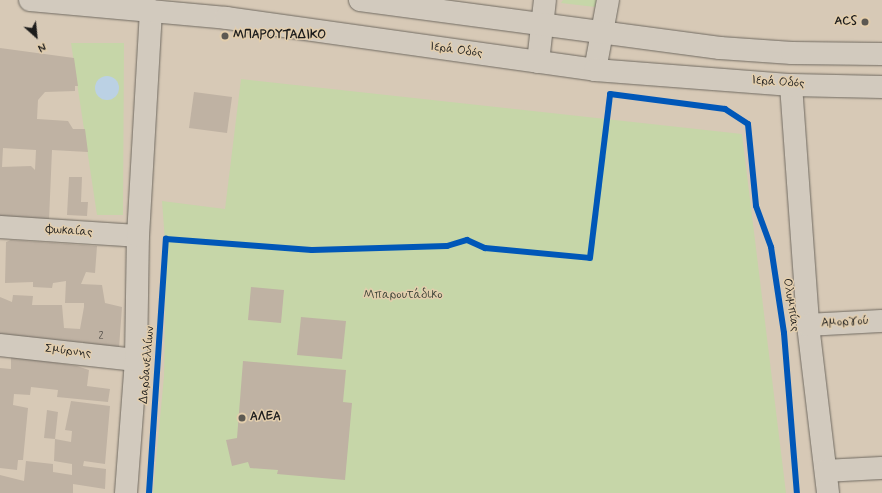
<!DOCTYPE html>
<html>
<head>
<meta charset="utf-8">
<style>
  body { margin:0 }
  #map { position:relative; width:882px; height:493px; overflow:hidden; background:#d7c9b6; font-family:Mynerve,sans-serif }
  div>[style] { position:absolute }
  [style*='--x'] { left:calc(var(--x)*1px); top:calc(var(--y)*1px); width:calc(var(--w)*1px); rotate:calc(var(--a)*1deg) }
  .green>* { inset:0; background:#c6d6a8 }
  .water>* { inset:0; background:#bbd1e4 }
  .round { border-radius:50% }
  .building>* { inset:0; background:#bfb2a3 }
  .roads { filter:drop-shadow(0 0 1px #706a61) drop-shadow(0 0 1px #706a61) }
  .minor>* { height:22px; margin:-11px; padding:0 11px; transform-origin:11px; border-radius:11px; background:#d2cabe }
  .tertiary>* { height:22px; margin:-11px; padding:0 11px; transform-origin:11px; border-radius:11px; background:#d2cabe }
  .secondary>* { height:22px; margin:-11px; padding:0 11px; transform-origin:11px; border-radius:11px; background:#d2cabe }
  .cycleway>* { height:6px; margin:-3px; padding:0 3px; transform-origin:3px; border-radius:3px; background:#0057b8 }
  .dots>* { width:11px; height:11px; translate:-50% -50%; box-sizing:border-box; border:2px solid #e3cead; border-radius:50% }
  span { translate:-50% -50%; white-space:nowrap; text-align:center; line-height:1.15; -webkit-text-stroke:3px #e3cead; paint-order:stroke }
  .number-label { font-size:10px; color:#46423e }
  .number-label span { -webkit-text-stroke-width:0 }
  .poi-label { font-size:12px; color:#1c1c1c; font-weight:700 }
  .right { translate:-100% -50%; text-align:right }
  .left { translate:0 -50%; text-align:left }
  .street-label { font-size:12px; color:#1c1c1c }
  .park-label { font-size:12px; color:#3b4336 }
  .north { position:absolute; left:16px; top:16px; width:40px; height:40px; -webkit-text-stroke:3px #e3cead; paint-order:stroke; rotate:153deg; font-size:11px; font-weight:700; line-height:16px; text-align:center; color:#1c1c1c }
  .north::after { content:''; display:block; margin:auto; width:14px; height:18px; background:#1c1c1c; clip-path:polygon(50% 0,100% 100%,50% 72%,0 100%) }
</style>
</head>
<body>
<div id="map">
  <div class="green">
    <div style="clip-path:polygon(563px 0,597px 0,595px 7px,561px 3px)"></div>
    <div style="clip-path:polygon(71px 43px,124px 43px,123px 215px,97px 215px)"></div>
    <div style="clip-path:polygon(241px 79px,742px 134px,786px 493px,153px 493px,164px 376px,166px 254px,162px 201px,225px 209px)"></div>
  </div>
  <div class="water">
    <div class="round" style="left:95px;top:76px;width:24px;height:24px"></div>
  </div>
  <div class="building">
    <div style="clip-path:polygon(evenodd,0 48px,74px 58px,78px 86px,75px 86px,75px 91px,45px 92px,38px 100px,37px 119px,68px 121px,73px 129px,85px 129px,88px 152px,52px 150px,49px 220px,3px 220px,0 216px,0 48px,3px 148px,36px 150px,35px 170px,31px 166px,2px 167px,3px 148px)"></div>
    <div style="clip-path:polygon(194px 92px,232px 97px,227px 133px,189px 128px)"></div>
    <div style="clip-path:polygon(69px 177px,82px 177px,81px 202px,88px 202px,87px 216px,67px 215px)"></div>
    <div style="clip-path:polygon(11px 240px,97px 246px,95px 273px,86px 272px,81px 284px,102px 285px,105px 303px,122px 307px,119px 348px,82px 346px,83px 342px,29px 341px,29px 336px,27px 339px,0 336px,0 297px,12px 302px,13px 295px,33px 296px,32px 305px,62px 305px,64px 328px,80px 329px,84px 307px,84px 303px,65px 303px,66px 281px,53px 283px,52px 288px,33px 287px,33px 282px,5px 283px,6px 242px)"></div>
    <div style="clip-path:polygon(251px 287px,284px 290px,281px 323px,248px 320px)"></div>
    <div style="clip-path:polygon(301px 317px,346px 321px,342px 359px,297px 355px)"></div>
    <div style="clip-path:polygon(11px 356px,77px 366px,89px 370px,87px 386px,110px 389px,108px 402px,57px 397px,58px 390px,31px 387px,30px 395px,14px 394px,13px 405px,28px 408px,23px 460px,18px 460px,17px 470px,0 468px,0 368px,11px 369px)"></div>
    <div style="clip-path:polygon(243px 361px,346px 370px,343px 402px,352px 403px,345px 480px,277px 474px,278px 470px,250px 468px,248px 462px,232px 466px,226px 440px,237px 438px)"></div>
    <div style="clip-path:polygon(71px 401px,110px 406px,105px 464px,84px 461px,83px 466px,106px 469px,105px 489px,73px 484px,73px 493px,0 493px,0 475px,24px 481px,26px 461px,53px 464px,53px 472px,72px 475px,72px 464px,54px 461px,55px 439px,71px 442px,72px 431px,65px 430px)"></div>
    <div style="clip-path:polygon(47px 410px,58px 412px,55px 439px,44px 438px)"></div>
  </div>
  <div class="roads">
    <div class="minor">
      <div style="--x:791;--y:85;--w:241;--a:85.9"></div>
      <div style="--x:808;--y:325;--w:169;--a:83.2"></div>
      <div style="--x:0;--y:227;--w:138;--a:3.7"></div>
      <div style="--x:808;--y:325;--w:74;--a:-3.1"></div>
      <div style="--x:0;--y:345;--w:137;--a:6.3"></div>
      <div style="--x:826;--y:471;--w:56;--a:-3.1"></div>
      <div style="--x:126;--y:493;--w:133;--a:-85.7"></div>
      <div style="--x:136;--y:360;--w:124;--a:-89.1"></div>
      <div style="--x:138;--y:236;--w:226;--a:-86.7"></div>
    </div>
    <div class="tertiary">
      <div style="--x:538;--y:62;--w:62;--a:-83.6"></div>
      <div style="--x:595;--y:70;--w:71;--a:-79.5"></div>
    </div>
    <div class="secondary">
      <div style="--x:30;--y:0;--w:197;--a:5.2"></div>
      <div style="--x:226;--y:18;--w:373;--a:8"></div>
      <div style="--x:595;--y:70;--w:197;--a:4.4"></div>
      <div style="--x:791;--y:85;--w:91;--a:1.3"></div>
      <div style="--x:360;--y:0;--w:363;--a:7.6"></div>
      <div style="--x:720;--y:48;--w:72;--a:4"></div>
      <div style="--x:792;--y:53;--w:90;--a:0.6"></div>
    </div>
  </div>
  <div class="cycleway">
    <div style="--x:149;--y:493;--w:255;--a:-86.2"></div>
    <div style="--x:166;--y:239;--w:146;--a:4.3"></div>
    <div style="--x:312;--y:250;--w:135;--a:-1.7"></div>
    <div style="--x:447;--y:246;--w:21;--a:-17"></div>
    <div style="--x:467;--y:240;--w:20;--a:24"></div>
    <div style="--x:485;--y:248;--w:105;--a:5.4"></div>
    <div style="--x:590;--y:258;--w:165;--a:-83"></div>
    <div style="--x:610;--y:94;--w:116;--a:7.4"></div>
    <div style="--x:725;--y:109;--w:27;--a:33"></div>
    <div style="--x:748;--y:124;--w:82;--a:84.4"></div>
    <div style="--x:756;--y:206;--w:44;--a:69.9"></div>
    <div style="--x:771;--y:247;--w:87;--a:81.4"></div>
    <div style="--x:784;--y:333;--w:161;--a:85.4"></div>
  </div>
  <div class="dots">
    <div style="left:865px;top:22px;background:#5d5952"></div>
    <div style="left:225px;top:36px;background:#5d5952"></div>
    <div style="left:242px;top:418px;background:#5d5952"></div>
  </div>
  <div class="number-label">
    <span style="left:101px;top:337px">2</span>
  </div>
  <div class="poi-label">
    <span class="right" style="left:857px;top:22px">ACS</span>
    <span class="left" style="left:233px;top:36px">ΜΠΑΡΟΥΤΑΔΙΚΟ</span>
    <span class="left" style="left:250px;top:418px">ΑΛΕΑ</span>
  </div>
  <div class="street-label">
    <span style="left:456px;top:51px;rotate:8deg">Ιερά Οδός</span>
    <span style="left:778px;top:83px;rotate:4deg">Ιερά Οδός</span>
    <span style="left:69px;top:232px;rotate:4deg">Φωκαίας</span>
    <span style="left:790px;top:305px;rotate:81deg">Ολυμπίας</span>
    <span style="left:845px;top:323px;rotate:-3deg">Αμοργού</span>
    <span style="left:68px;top:352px;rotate:6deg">Σμύρνης</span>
    <span style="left:148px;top:365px;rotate:-85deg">Δαρδανελλίων</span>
  </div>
  <div class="park-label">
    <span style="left:403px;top:296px">Μπαρουτάδικο</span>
  </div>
  <div class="north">N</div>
</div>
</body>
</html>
